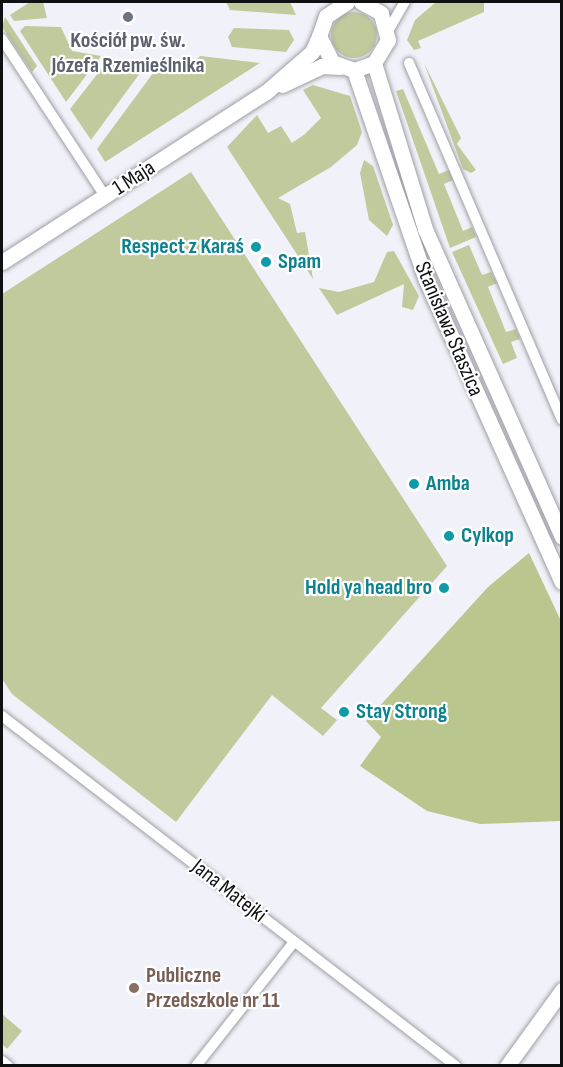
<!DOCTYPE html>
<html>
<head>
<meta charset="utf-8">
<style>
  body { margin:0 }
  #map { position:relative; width:563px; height:1067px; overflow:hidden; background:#f1f2f9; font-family:"Sofia Sans Condensed",sans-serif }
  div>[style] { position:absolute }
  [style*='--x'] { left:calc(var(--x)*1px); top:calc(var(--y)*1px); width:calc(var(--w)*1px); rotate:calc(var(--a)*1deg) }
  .green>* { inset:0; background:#c0ca9d }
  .round { border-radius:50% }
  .forest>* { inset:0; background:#b9c68e }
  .roads { filter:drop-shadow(0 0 2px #9e9fa5) drop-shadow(0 0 2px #9e9fa5) }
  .street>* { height:10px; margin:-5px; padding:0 5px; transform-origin:5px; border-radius:5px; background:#fff }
  .secondary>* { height:15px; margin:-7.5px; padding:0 7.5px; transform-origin:7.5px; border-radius:7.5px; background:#fff }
  .dots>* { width:16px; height:16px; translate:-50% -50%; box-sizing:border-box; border:3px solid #fff; border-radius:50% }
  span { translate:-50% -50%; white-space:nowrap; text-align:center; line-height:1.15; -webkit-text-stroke:4.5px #fff; paint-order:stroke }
  .worship-label { font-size:22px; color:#5b616d; font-weight:700 }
  .street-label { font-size:22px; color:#0f1012 }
  .culture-label { font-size:22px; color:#0d838f; font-weight:700 }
  .right { translate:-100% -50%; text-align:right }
  .left { translate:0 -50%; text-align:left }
  .education-label { font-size:22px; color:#785e54; font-weight:700 }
  .frame { position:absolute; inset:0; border:3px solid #0f1012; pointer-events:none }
</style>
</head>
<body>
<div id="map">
  <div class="green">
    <div style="clip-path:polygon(30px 2px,43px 2px,47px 18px,14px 21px,10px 15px)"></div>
    <div style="clip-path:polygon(226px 2px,290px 2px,296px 15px,230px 10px)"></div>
    <div style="clip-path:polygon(436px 2px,484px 2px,484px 12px,418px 41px,421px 48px,414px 50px,407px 40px,415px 20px)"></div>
    <div class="round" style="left:331px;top:12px;width:46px;height:46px"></div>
    <div style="clip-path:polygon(5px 17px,37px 66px,32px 72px,2px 27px)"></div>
    <div style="clip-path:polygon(25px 26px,61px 27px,72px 51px,101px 56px,66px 102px,20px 31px)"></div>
    <div style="clip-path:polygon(234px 28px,289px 30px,294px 40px,286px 52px,232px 47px,228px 37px)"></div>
    <div style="clip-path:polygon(200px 56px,260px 63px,105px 162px,97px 149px,162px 61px,193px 63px)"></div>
    <div style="clip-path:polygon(109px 59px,143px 61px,143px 69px,91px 140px,70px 109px)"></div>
    <div style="clip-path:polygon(424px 63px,461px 138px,457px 144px,476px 170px,471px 173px,463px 169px)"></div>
    <div style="clip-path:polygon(313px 85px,350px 96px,362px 132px,357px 145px,331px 167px,278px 198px,290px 204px,297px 233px,305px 232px,313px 279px,227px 147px,257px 115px,268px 133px,281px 126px,292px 143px,305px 134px,321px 118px,303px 90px)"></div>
    <div style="clip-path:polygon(403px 89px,439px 174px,449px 170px,453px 180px,444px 184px,463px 231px,472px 227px,476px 237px,450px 248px,396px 91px)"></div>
    <div style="clip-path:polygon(364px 160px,373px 166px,393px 225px,387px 236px,369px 220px,360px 173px)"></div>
    <div style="clip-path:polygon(191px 172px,447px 566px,321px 708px,337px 720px,323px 736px,272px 695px,176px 822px,12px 694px,2px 679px,2px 294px)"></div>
    <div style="clip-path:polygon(469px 245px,482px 275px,491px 272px,497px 283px,488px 287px,506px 332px,516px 329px,520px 339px,511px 342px,517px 358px,503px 364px,452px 252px)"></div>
    <div style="clip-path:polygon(394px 251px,419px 296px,413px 310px,402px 307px,404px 284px,337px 315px,319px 288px,339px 292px,374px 282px,387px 252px)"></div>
    <div style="clip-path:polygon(2px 1014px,22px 1031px,7px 1049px,2px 1044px)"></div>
  </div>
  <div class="forest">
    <div style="clip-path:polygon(529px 553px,561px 621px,561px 821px,480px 824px,427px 811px,360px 766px,381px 737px,366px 721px,488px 587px)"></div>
  </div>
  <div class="roads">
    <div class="street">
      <div style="--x:388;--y:31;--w:34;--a:-60"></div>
      <div style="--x:2;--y:39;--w:188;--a:56.7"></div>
      <div style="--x:409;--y:63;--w:388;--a:66.8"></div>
      <div style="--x:2;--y:716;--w:573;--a:37.63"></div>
      <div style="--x:2;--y:1061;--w:8;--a:40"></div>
      <div style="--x:196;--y:1066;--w:158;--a:-51.7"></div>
    </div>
    <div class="secondary">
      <div style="--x:347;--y:2;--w:25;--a:146"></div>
      <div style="--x:326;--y:16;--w:21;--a:109"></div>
      <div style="--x:319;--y:36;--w:29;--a:63"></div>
      <div style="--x:332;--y:62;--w:23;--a:20"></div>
      <div style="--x:354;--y:70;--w:21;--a:-19"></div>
      <div style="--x:374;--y:63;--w:27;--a:-59"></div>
      <div style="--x:388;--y:40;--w:28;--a:-105"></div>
      <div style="--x:381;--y:13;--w:23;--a:-151"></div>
      <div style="--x:374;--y:63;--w:174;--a:72.9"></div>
      <div style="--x:425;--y:229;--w:337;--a:66"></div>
      <div style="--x:354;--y:70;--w:222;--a:71.1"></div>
      <div style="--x:426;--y:280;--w:331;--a:65.8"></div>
      <div style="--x:282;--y:85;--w:44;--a:-25.4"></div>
      <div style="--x:322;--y:66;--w:18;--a:3"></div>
      <div style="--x:2;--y:262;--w:314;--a:-32.8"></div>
      <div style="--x:266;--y:92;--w:61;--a:-41"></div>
      <div style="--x:312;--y:52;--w:17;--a:-66"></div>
      <div style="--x:507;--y:1066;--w:94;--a:-54.1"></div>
    </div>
  </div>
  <div class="dots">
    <div style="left:128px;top:17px;background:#6b7280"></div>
    <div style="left:256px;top:247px;background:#0f9aa8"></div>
    <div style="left:266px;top:262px;background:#0f9aa8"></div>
    <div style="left:414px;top:484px;background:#0f9aa8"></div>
    <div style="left:449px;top:536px;background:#0f9aa8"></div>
    <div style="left:444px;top:588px;background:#0f9aa8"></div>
    <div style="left:344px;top:712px;background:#0f9aa8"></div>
    <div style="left:134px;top:988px;background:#8d6e63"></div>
  </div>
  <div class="worship-label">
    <span style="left:128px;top:53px">Kościół pw. św.<br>Józefa Rzemieślnika</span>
  </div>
  <div class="street-label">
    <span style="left:134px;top:178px;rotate:-33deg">1 Maja</span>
    <span style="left:449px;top:329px;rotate:67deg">Stanisława Staszica</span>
    <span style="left:229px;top:891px;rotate:38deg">Jana Matejki</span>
  </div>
  <div class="culture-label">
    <span class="right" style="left:244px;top:247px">Respect z Karaś</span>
    <span class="left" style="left:278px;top:262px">Spam</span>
    <span class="left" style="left:426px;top:484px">Amba</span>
    <span class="left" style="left:461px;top:536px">Cylkop</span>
    <span class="right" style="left:432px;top:588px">Hold ya head bro</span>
    <span class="left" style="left:356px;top:712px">Stay Strong</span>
  </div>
  <div class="education-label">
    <span class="left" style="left:146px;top:988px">Publiczne<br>Przedszkole nr 11</span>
  </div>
  <div class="frame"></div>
</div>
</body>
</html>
